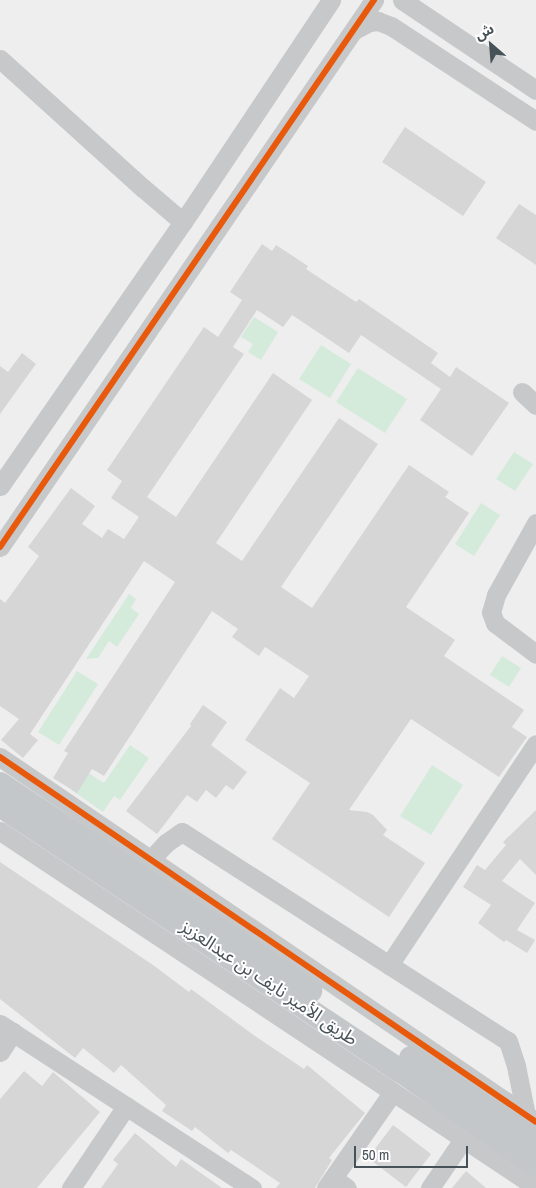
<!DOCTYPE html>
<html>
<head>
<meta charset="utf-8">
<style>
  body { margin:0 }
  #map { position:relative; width:536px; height:1188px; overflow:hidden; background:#eee; font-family:"Archivo Narrow","Noto Sans Arabic",sans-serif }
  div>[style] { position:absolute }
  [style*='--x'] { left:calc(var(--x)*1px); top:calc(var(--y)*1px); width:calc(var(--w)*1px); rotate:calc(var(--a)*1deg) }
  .green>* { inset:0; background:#d4ebdb }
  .building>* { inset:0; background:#d6d6d7 }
  .minor>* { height:19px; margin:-9.5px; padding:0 9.5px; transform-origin:9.5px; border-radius:9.5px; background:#c6c8c9 }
  .major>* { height:24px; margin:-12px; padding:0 12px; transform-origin:12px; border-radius:12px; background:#c4c7c9 }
  .cycleway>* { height:6px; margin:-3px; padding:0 3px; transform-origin:3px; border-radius:3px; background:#e8590c }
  span { translate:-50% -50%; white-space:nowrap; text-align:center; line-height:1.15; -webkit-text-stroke:4px #fff; paint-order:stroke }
  .street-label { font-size:18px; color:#475258 }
  .north { position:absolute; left:466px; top:20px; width:50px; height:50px; -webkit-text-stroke:4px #fff; paint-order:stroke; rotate:333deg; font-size:14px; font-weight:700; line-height:20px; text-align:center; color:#475258 }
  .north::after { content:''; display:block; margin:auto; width:18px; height:22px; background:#475258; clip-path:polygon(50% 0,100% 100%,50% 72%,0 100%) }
  .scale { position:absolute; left:354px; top:1146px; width:114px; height:22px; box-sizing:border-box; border:2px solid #475258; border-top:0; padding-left:6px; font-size:15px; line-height:18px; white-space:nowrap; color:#475258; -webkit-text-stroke:4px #fff; paint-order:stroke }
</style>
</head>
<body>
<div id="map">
  <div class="green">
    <div style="clip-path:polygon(254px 317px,278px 332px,261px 360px,248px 352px,253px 344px,241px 337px)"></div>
    <div style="clip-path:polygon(321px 345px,351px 364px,330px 398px,299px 379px)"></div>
    <div style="clip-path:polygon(358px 368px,407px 399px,385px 433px,336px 402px)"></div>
    <div style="clip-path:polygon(514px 452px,533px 464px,515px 491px,496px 479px)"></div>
    <div style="clip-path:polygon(481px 503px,500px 515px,474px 556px,455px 544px)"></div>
    <div style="clip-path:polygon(129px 594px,136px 599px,131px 608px,139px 614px,117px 647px,109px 641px,98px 658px,86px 659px)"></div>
    <div style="clip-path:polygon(502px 656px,521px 668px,509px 687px,490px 675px)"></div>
    <div style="clip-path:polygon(77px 671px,98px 684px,59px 745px,38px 732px)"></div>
    <div style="clip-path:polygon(130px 745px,149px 758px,120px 800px,114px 796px,103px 812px,70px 789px,84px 770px,104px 783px)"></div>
    <div style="clip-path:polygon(432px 765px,463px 785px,431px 835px,400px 816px)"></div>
  </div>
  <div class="building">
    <div style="clip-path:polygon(405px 127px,486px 182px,463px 216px,382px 162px)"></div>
    <div style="clip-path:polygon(519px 204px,536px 215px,536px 265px,496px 238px)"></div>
    <div style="clip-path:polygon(262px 244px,272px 251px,276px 245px,308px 266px,306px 269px,356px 302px,359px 299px,438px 353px,431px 363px,450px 377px,456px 367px,509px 403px,472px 456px,420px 420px,441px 389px,361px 335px,349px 353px,292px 315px,283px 327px,257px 310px,233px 347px,244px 354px,147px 497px,176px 517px,273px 373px,312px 400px,216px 543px,242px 561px,339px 418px,378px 444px,281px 587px,312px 608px,409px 465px,449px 492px,445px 497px,469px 513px,406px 607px,455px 640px,444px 656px,524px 710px,512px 727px,527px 737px,499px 777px,411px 719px,349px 810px,367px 812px,373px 815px,387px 830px,383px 835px,425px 863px,389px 917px,272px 839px,310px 783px,245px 740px,280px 688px,294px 698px,309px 676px,265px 647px,259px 656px,232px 637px,238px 629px,212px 611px,104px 776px,92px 769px,77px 793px,53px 778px,68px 753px,64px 751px,175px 582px,144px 561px,30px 734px,38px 740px,23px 758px,1px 740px,19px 719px,0 706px,0 599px,5px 603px,39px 556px,28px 547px,71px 488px,95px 506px,82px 524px,102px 538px,108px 529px,124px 539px,139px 517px,111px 498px,122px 481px,107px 470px,204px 327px,218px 337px,242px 300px,230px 292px)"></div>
    <div style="clip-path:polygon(22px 353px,36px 364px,0 414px,0 366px,8px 372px)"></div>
    <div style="clip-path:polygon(203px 705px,227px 722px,211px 745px,247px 772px,233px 790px,226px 785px,216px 798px,206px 790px,197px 802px,187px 795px,157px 834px,126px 811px,191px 726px,190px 724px)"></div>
    <div style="clip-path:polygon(536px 810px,536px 875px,520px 859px,502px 881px,535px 903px,517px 930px,535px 940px,527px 953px,506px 940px,504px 942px,478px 923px,491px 905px,463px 887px,477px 865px,485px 870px,506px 845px,503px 842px)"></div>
    <div style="clip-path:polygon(0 862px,153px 965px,189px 992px,191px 989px,255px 1036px,304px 1069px,307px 1065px,365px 1113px,329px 1158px,332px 1160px,315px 1188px,276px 1188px,280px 1183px,231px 1150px,228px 1153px,195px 1127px,192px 1131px,162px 1111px,166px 1105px,121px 1065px,114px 1073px,83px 1048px,75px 1058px,0 999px)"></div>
    <div style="clip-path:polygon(24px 1071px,42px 1086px,53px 1072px,100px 1112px,37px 1188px,0 1188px,0 1099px)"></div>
    <div style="clip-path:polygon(393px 1125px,431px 1154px,406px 1187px,368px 1158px)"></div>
    <div style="clip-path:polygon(135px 1133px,176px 1167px,181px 1159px,222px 1188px,101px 1188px,118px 1164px,113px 1160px)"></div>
    <div style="clip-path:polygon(466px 1171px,486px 1188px,452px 1188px)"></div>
  </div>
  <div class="minor">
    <div style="--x:402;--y:0;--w:161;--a:33.9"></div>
    <div style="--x:354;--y:30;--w:17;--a:-28"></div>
    <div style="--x:369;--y:22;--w:9;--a:-6"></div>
    <div style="--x:378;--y:21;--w:14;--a:21"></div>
    <div style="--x:391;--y:26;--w:173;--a:33.2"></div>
    <div style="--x:0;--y:59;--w:193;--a:42.1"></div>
    <div style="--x:143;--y:188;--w:52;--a:40.4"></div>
    <div style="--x:522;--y:392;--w:19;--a:43"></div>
    <div style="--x:0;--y:486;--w:321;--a:-55.3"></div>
    <div style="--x:183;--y:222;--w:267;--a:-56.3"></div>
    <div style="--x:536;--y:523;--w:82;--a:119.1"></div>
    <div style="--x:496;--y:595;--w:18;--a:106"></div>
    <div style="--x:491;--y:612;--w:12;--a:70"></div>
    <div style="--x:495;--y:623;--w:51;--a:37.1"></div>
    <div style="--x:0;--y:547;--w:663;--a:-55.64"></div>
    <div style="--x:0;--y:757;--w:648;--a:34.25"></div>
    <div style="--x:0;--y:831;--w:643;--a:33.59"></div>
    <div style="--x:151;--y:859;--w:22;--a:-47"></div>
    <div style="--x:166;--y:843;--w:19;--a:-35"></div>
    <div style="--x:182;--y:832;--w:387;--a:32.7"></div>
    <div style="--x:508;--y:1041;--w:26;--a:72"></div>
    <div style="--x:516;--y:1066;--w:50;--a:78.5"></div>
    <div style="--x:389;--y:965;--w:265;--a:-56.4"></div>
    <div style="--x:0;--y:1024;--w:301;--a:33.1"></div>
    <div style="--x:0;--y:1052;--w:24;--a:-57"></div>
    <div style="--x:333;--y:1178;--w:17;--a:36"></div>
    <div style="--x:71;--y:1188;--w:99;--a:-56.1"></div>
    <div style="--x:326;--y:1188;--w:116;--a:-55.2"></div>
    <div style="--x:430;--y:1188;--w:60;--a:-55.8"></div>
  </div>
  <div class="major">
    <div style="--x:0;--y:784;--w:373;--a:33.7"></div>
    <div style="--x:0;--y:805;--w:481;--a:33.6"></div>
    <div style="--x:401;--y:1071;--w:165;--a:34.8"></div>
    <div style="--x:411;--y:1058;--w:151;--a:33.9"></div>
  </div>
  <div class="cycleway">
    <div style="--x:0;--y:547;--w:663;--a:-55.64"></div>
    <div style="--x:0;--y:757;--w:648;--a:34.25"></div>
  </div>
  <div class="street-label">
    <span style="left:269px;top:983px;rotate:34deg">طريق الأمير نايف بن عبدالعزيز</span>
  </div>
  <div class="north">ش</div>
  <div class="scale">50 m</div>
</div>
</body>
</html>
